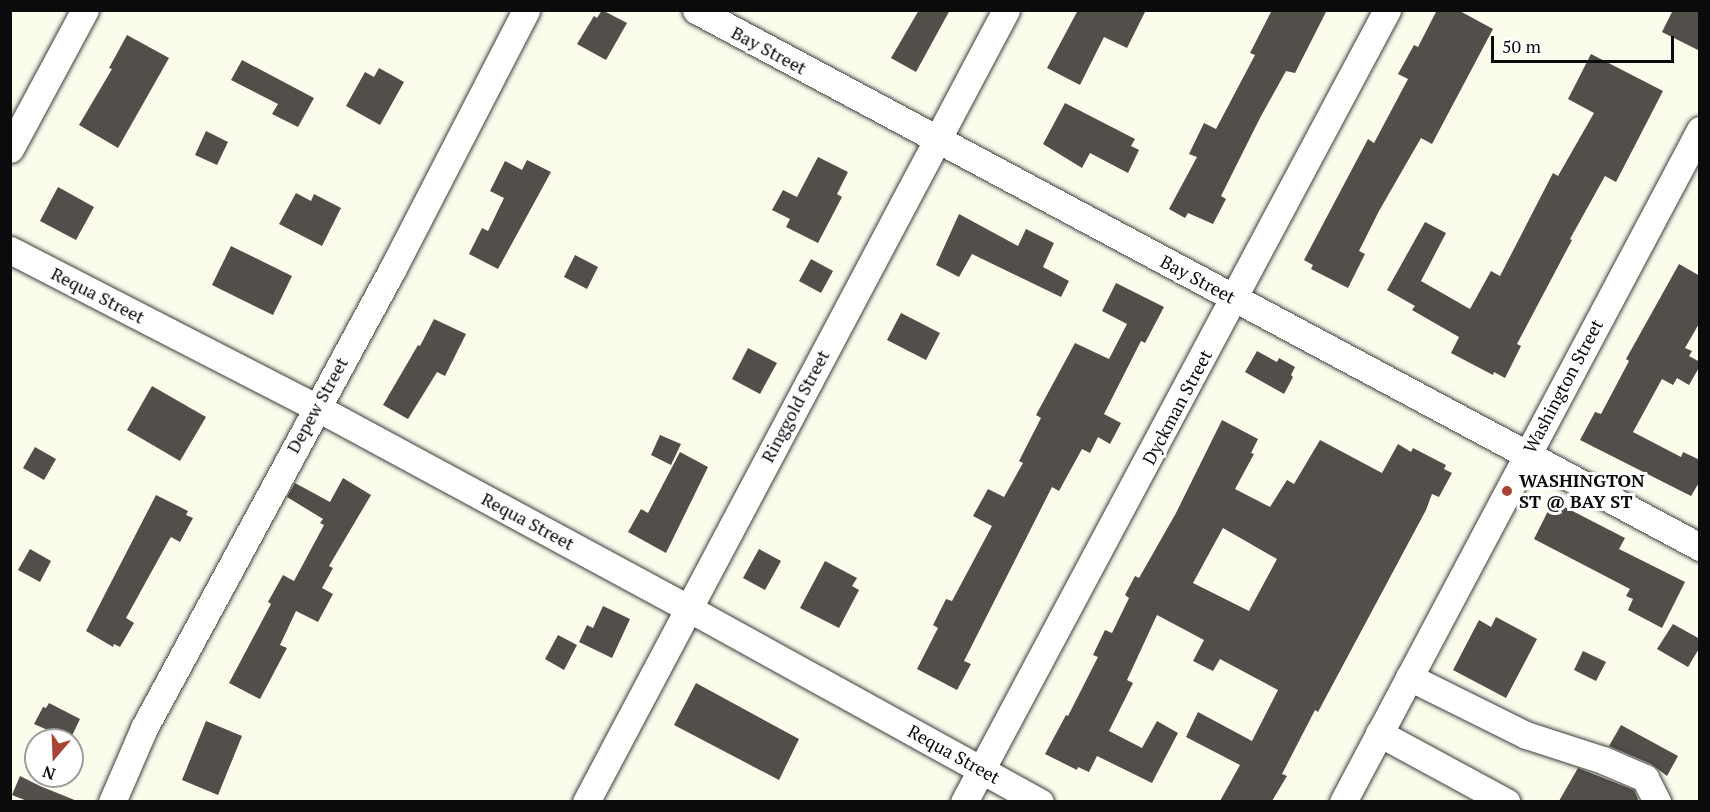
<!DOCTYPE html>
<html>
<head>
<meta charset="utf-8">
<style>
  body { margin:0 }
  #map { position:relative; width:1710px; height:812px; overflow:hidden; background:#fcfcec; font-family:"PT Serif",serif }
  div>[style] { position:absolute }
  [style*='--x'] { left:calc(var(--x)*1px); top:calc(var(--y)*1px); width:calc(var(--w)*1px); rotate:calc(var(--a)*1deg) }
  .building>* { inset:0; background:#524e49 }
  .roads { filter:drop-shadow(0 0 2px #3e3e3e) drop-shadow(0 0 2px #3e3e3e) }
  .minor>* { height:27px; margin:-13.5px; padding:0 13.5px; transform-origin:13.5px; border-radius:13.5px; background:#fff }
  .dots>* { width:16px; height:16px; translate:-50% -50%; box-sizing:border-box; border:3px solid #fff; border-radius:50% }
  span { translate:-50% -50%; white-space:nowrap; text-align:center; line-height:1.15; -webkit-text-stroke:6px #fff; paint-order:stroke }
  .street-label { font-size:18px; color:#0b0b0b }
  .poi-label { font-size:18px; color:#0b0b0b; font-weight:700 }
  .left { translate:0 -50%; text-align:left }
  .frame { position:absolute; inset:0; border:12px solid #0b0b0b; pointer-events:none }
  .north { position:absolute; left:24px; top:728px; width:60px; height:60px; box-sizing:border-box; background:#fff; border:2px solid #9d9d9d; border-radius:50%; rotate:199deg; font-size:16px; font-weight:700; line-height:24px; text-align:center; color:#0b0b0b }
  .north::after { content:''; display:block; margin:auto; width:21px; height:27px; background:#a84436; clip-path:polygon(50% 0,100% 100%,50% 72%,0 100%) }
  .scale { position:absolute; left:1491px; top:36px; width:183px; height:27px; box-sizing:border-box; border:3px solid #0b0b0b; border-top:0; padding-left:8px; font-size:18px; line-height:21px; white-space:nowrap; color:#0b0b0b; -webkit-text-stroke:4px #fff; paint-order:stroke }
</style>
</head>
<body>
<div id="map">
  <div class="building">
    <div style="clip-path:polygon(602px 10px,627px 23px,606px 60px,577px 44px,594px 16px,597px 18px)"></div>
    <div style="clip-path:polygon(919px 10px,950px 10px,916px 72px,891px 58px)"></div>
    <div style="clip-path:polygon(1078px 10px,1146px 10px,1127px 48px,1104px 37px,1080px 85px,1047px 68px)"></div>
    <div style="clip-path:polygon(1272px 10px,1327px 10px,1295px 73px,1286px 71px,1260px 118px,1221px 196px,1226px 199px,1213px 224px,1188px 213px,1185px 218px,1169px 209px,1197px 157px,1189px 154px,1204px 123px,1216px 129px,1255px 55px,1250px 53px)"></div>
    <div style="clip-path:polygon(1437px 10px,1458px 10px,1493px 29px,1432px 144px,1421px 138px,1379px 211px,1359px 251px,1365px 254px,1348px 288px,1311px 269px,1313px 265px,1304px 260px,1368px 139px,1374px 143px,1408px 79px,1398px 74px,1414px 45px,1418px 47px)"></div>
    <div style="clip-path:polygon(1673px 10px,1700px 10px,1700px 51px,1662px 32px)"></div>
    <div style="clip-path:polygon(127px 35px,169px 58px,118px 148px,79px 125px,112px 69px,109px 68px)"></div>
    <div style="clip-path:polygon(1591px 54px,1663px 91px,1616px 182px,1605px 176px,1570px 239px,1572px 240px,1517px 344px,1521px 346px,1505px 378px,1494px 372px,1493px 375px,1451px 353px,1459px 337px,1412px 310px,1415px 306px,1387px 290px,1425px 222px,1446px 233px,1421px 281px,1470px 309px,1491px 271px,1500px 276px,1553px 173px,1558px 176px,1594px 113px,1568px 99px)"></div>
    <div style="clip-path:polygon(242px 60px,314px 98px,298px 127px,272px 114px,278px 104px,231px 80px)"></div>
    <div style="clip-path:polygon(379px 68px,404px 82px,380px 125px,346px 106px,365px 72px,374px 77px)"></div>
    <div style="clip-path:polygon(1065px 103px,1135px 139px,1131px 146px,1139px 150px,1128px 173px,1090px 153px,1082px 168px,1043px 144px)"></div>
    <div style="clip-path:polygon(206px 131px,228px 142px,217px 165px,195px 155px)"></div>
    <div style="clip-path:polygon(818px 157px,848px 172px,837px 194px,842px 197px,818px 243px,786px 227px,790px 219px,772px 210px,783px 190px,797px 197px)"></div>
    <div style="clip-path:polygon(527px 160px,551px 172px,498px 269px,469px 254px,482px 228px,488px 231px,504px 198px,490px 191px,505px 161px,522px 170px)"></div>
    <div style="clip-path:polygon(58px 187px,94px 207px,76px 240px,40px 221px)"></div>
    <div style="clip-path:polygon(296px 193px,311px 201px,314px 194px,341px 208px,322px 246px,279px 224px)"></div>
    <div style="clip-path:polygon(959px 214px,1018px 246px,1026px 229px,1054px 243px,1043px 267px,1069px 281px,1061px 297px,972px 254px,959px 277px,936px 265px)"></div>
    <div style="clip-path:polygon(231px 246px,292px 276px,273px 315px,212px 285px)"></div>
    <div style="clip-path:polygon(575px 255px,598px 267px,587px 289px,564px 277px)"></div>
    <div style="clip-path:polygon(811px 259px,833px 271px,821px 293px,799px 281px)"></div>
    <div style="clip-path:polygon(1679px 264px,1700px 276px,1700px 322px,1685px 348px,1692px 351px,1689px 356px,1700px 362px,1700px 366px,1689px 385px,1677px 378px,1673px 385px,1662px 379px,1633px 432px,1681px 457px,1683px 452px,1700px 460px,1700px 481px,1691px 496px,1580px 440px,1595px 412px,1601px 414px,1629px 361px,1626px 359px)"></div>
    <div style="clip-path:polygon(1116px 283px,1164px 307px,1145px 343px,1141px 341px,1104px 414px,1121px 423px,1110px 444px,1098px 437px,1090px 453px,1082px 449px,1059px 491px,1052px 487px,964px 661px,971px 664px,957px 690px,917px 669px,938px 628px,933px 625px,946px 599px,952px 601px,992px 526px,973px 516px,988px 489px,1004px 497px,1023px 463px,1019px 461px,1041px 418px,1036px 415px,1075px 343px,1109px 359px,1127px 324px,1102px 311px)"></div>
    <div style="clip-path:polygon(901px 313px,940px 333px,926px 360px,887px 340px)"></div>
    <div style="clip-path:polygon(434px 319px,466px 334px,445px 376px,437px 372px,408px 419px,383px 405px,418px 345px,420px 346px)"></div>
    <div style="clip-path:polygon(748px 348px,777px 363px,760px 394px,732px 379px)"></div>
    <div style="clip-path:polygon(1257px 351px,1277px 362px,1279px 358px,1295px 367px,1291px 375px,1293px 377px,1284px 394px,1245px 372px)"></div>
    <div style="clip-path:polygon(152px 386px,206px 417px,180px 461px,127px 430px)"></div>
    <div style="clip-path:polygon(evenodd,1222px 420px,1258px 439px,1251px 453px,1254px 454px,1235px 489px,1270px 507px,1287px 480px,1294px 484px,1320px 440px,1382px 473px,1398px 444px,1411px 452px,1413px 448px,1446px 465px,1444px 469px,1452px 473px,1439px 497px,1432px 494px,1426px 510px,1318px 712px,1315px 710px,1282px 774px,1287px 776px,1272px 801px,1220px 801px,1240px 765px,1186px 737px,1198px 712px,1252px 741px,1278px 690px,1220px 659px,1213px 671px,1193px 661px,1204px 640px,1157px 615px,1127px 680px,1133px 683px,1109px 731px,1142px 748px,1157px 721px,1178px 733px,1152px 783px,1097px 756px,1089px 772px,1078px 767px,1077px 770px,1045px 754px,1066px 715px,1068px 716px,1098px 657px,1093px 655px,1105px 630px,1112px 633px,1129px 598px,1125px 595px,1135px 576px,1139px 578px,1176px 513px,1222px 420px,1223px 528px,1277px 559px,1249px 611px,1193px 583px,1223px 528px)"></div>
    <div style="clip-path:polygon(660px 435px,681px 444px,671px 465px,651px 455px)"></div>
    <div style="clip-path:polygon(35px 447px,56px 459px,44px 480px,23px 468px)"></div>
    <div style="clip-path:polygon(680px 452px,708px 467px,666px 553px,628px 532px,641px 509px,648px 513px)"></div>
    <div style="clip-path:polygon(343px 478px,371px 495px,329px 566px,333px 568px,322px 588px,333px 594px,318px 622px,296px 611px,280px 645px,287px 648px,260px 699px,229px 683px,271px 604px,268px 602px,283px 575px,294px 581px,324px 525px,320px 523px,323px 519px,287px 497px,295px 483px,330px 502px)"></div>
    <div style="clip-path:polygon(156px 495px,188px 511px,186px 515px,193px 518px,180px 542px,171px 537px,169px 540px,126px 618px,134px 623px,120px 647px,114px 644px,113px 647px,86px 631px)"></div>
    <div style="clip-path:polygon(1553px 501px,1625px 538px,1619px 549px,1685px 582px,1662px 628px,1628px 610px,1633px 599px,1626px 596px,1630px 589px,1534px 539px)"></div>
    <div style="clip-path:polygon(30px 549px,51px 561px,40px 582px,18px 570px)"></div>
    <div style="clip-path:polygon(759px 549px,781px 561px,765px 590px,743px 578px)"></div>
    <div style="clip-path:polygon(825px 561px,857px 578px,852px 586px,859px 590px,839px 628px,800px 608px)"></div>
    <div style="clip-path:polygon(603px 606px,630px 619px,612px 658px,579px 642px,587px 625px,593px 628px)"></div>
    <div style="clip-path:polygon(1496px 617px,1537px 639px,1506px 698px,1453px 670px,1479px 620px,1491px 627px)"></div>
    <div style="clip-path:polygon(1673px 624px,1700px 639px,1700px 647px,1688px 667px,1657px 649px)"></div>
    <div style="clip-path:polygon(558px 635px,577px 645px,564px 670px,545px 659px)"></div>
    <div style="clip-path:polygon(1583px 651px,1606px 662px,1596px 681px,1574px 670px)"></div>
    <div style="clip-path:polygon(696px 683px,799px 739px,779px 780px,674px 725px)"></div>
    <div style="clip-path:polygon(49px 703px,80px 719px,70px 740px,34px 724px,43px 707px,46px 708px)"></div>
    <div style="clip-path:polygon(206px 721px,242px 736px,218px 795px,182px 780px)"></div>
    <div style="clip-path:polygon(1621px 725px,1678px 756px,1667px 776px,1651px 764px,1609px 746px)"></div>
    <div style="clip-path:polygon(1578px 768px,1634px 790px,1638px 799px,1637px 801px,1559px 801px)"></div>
    <div style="clip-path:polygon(20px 776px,40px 786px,77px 801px,27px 801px,12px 795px)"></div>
  </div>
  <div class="roads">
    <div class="minor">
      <div style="--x:696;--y:10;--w:1139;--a:28.14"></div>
      <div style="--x:10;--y:149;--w:158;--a:-61.7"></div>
      <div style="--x:10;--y:250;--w:344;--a:27.2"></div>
      <div style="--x:316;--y:407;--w:423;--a:28.4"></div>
      <div style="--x:688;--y:608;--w:402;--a:28.9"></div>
      <div style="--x:1409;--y:677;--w:131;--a:26.4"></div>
      <div style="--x:1526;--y:735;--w:81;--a:18"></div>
      <div style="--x:1603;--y:760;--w:46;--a:23.2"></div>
      <div style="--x:1645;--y:778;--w:27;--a:63"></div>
      <div style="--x:1379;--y:733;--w:145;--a:28.5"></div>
      <div style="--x:112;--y:802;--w:81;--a:-66.6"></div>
      <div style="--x:144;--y:728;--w:521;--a:-61.57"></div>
      <div style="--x:392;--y:270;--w:292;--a:-62.7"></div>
      <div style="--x:586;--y:802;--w:896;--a:-62.06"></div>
      <div style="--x:964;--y:802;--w:898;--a:-61.89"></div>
      <div style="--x:1343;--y:802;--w:761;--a:-62.02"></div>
    </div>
  </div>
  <div class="dots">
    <div style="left:1507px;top:491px;background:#a84436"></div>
  </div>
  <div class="street-label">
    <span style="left:769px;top:50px;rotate:28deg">Bay Street</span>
    <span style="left:1198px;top:279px;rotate:28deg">Bay Street</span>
    <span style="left:98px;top:295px;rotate:27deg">Requa Street</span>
    <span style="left:1563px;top:386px;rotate:-62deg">Washington Street</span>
    <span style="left:317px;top:405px;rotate:-61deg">Depew Street</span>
    <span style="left:795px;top:406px;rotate:-62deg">Ringgold Street</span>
    <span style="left:1177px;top:407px;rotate:-62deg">Dyckman Street</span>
    <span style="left:528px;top:521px;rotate:28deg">Requa Street</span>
    <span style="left:954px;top:754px;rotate:29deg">Requa Street</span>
  </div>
  <div class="poi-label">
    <span class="left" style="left:1519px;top:491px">WASHINGTON<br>ST @ BAY ST</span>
  </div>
  <div class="frame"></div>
  <div class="north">N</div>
  <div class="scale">50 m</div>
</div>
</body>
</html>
